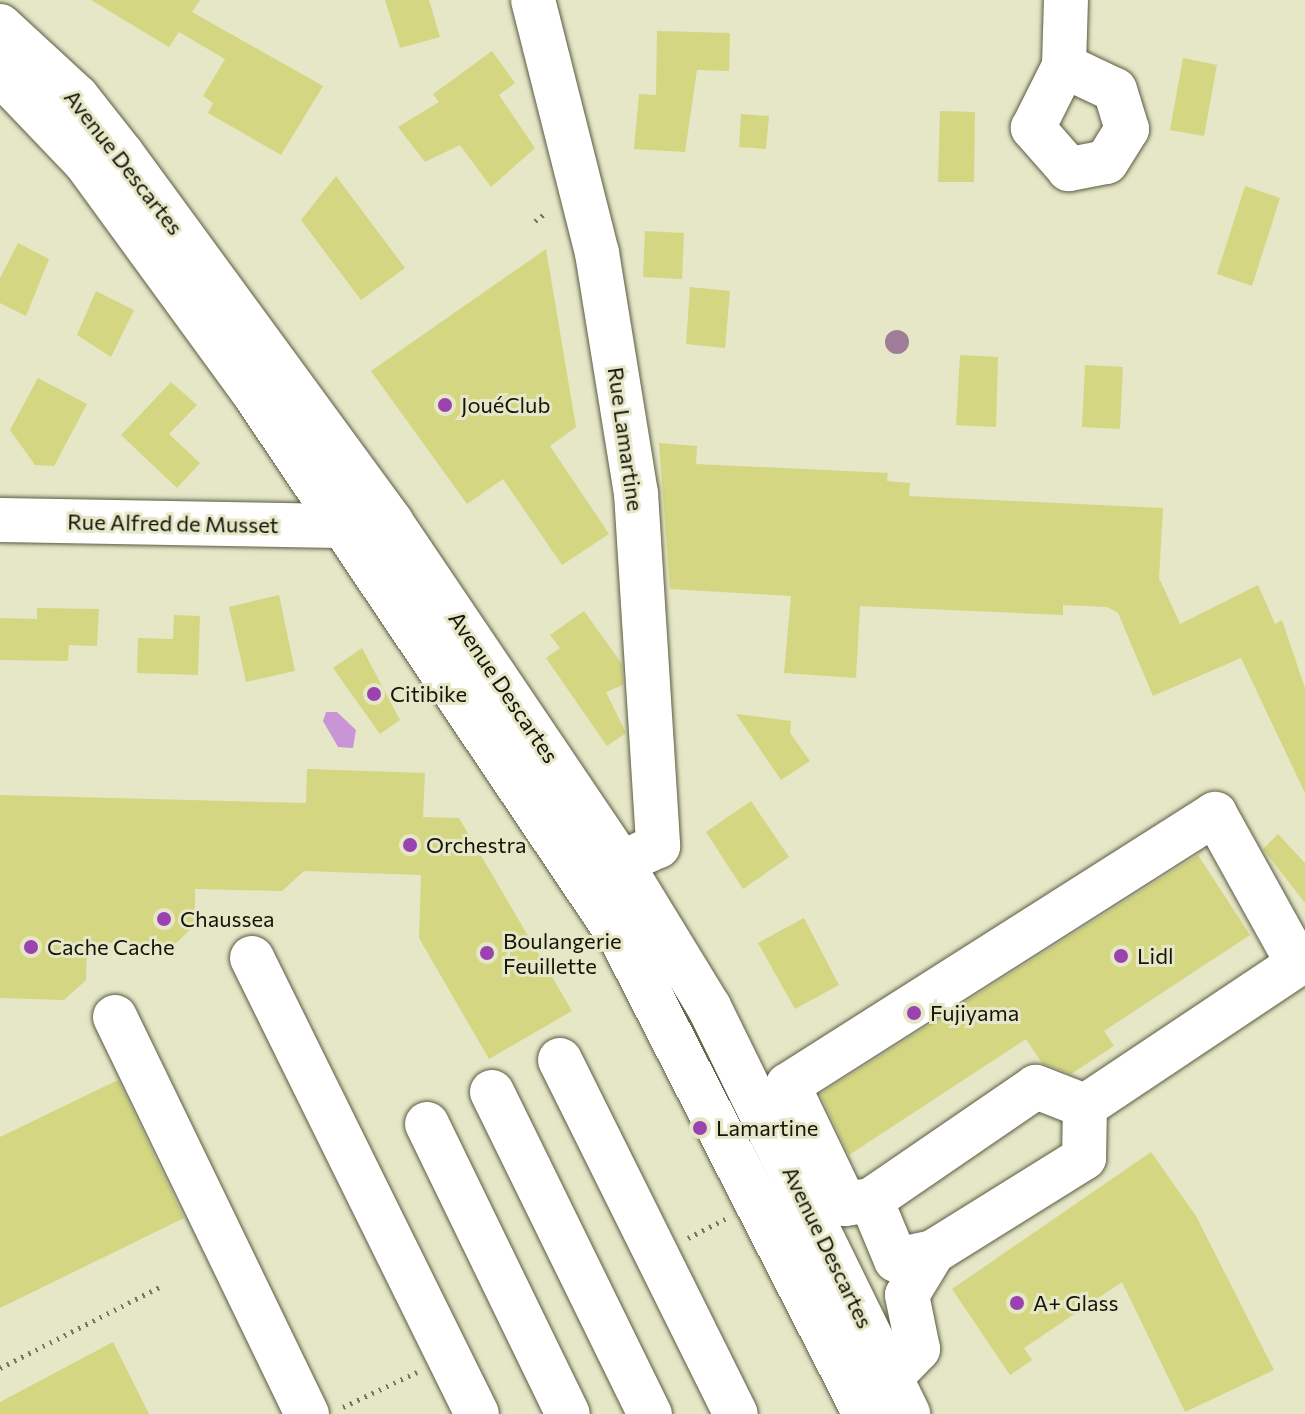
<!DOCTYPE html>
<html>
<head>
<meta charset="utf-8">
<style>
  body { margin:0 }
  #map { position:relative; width:1305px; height:1414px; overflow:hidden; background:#e5e7c7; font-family:Commissioner,sans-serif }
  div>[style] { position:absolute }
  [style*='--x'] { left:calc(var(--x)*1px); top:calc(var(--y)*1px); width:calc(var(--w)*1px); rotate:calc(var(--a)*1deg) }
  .water>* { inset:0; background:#c995d6 }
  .building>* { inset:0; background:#d4d682 }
  .path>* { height:5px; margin-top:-2.5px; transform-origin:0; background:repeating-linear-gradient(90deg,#767762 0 2px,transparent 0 8px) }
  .roads { filter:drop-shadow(0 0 2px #5b5c41) drop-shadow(0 0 2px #5b5c41) }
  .minor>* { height:44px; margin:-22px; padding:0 22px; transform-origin:22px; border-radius:22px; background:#fff }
  .major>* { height:44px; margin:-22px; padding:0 22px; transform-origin:22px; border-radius:22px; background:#fff }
  .trees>* { width:24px; height:24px; margin:-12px; border-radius:50%; background:#9f7d99 }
  .dots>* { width:22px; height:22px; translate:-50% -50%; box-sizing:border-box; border:4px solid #e5e7c7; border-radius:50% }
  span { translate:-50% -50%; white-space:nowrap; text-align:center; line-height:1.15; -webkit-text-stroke:6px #e5e7c7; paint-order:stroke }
  .street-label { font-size:22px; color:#141409 }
  .poi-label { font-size:22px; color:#141409 }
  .left { translate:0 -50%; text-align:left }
</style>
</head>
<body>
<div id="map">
  <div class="water">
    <div style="clip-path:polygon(326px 712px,337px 712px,356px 730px,353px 748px,338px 747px,323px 721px)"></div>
  </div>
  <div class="building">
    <div style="clip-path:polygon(91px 0,200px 0,192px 12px,323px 86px,281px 155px,208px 113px,213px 103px,203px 96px,225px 59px,179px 32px,169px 47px)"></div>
    <div style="clip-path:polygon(385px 0,429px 0,440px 37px,400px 48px)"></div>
    <div style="clip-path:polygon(657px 31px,730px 33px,729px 71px,697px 70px,685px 152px,634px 149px,639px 94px,656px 95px)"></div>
    <div style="clip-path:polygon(492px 51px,515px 83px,499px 95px,535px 148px,491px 187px,460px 145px,425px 162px,398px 127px,439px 102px,433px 94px)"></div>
    <div style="clip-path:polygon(1183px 58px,1217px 65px,1204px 136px,1170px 130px)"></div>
    <div style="clip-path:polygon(940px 111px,975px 112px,974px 182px,938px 182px)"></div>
    <div style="clip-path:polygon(741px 114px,769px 116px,766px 149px,739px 147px)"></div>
    <div style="clip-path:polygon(336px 176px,405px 268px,361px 300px,301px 220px)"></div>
    <div style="clip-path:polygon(1245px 186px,1280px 198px,1252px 286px,1217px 274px)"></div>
    <div style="clip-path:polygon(645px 231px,684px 233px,682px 279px,643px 277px)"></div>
    <div style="clip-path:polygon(18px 243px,49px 259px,26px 316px,0 303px,0 278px)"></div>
    <div style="clip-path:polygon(546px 249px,576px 427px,550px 446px,609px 534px,562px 565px,503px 479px,467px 504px,371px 371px)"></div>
    <div style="clip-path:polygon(690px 287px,730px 291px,725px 348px,686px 344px)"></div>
    <div style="clip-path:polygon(96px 291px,134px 310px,111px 357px,77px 335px)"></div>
    <div style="clip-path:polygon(960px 355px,998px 357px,996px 427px,956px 425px)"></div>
    <div style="clip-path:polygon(1085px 365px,1123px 367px,1120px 429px,1082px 427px)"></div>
    <div style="clip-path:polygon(38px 378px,87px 404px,54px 466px,35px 465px,10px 430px)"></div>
    <div style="clip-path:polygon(171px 382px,197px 405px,169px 434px,200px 463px,177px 488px,121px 435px)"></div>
    <div style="clip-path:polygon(659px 443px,697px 446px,696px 464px,888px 473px,887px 481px,910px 483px,909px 496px,1163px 508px,1159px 578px,1180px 624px,1258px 585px,1275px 624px,1282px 620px,1305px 688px,1305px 793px,1241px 658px,1153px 696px,1118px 613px,1107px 607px,1063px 605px,1063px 615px,860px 606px,856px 678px,784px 673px,791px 596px,670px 589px)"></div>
    <div style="clip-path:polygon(279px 595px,295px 671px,246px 682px,229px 607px)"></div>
    <div style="clip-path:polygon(37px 608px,99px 609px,97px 646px,69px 645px,68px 661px,0 660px,0 618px,37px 619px)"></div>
    <div style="clip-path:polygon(584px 611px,622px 664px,623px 685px,606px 692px,626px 733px,607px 746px,546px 658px,560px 648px,550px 635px)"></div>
    <div style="clip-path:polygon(174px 615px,200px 616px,198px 675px,137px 673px,138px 638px,173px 639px)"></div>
    <div style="clip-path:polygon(362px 648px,400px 720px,380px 734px,333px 668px)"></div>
    <div style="clip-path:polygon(736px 714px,791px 721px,790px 733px,810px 761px,781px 780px)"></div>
    <div style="clip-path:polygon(307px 769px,425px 773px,423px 817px,459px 818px,572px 1011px,489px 1059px,419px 938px,421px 875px,304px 871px,282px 891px,195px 889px,195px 925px,173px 946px,87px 942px,86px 980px,64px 1000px,0 998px,0 795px,306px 803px)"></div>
    <div style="clip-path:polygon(751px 801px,789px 857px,743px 889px,706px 832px)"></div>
    <div style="clip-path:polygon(1278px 834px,1305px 863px,1305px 903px,1263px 849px)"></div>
    <div style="clip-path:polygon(1198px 855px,1250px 935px,1104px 1031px,1114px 1046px,1071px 1074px,1042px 1063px,1026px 1039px,849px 1155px,820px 1094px)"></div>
    <div style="clip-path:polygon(804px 918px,839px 985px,795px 1009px,758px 943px)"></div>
    <div style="clip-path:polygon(118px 1080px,184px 1218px,0 1308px,0 1137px)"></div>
    <div style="clip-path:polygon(1151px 1152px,1196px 1216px,1274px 1370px,1185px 1412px,1122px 1282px,1024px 1348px,1032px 1360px,1010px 1375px,952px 1289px)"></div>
    <div style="clip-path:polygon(113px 1342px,149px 1414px,0 1414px,0 1402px)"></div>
  </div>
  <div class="path">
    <div style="--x:535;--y:221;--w:15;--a:-37"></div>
    <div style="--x:688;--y:1238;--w:42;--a:-27.2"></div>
    <div style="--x:0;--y:1368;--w:179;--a:-26.9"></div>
    <div style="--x:343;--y:1407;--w:82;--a:-25.3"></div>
  </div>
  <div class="roads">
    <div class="minor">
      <div style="--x:533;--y:0;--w:261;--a:75.8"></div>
      <div style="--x:597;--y:253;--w:243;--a:80.8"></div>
      <div style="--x:636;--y:493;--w:354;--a:86.4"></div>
      <div style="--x:658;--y:846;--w:41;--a:155.3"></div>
      <div style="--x:1064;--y:66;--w:56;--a:25.2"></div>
      <div style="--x:1115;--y:90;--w:41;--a:72.9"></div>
      <div style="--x:1127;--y:129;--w:39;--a:122"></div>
      <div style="--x:1106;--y:162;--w:38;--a:169"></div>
      <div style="--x:1069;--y:169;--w:55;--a:-131.3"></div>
      <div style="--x:1033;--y:128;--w:69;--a:-63.4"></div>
      <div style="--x:1064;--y:66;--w:66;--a:-88.3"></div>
      <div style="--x:0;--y:520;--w:345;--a:1"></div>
      <div style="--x:252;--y:958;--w:508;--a:63.74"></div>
      <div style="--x:115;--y:1017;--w:441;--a:64.2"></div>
      <div style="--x:560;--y:1060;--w:395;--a:63.6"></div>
      <div style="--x:492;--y:1092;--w:359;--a:63.9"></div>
      <div style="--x:427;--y:1124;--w:322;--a:64.1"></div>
      <div style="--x:871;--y:1200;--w:65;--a:67.4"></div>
      <div style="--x:896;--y:1260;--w:38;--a:-12"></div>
      <div style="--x:933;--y:1252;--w:178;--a:-31.9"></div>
      <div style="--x:1084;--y:1158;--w:52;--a:-88.9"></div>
      <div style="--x:1085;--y:1106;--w:53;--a:-158.8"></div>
      <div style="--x:1036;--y:1087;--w:200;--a:145.6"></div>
      <div style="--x:871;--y:1200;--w:26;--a:171"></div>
      <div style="--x:845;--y:1204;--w:132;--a:-115.6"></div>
      <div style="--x:788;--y:1085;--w:506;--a:-32.4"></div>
      <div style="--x:1215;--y:814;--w:171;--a:61"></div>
      <div style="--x:1298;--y:964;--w:256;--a:146.3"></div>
      <div style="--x:891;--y:1377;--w:39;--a:-46"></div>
      <div style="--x:918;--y:1349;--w:55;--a:-101.5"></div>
      <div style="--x:907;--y:1295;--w:50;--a:-58.8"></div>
    </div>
    <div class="major">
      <div style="--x:0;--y:26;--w:105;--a:42.7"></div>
      <div style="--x:77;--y:97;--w:73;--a:51.7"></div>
      <div style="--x:122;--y:154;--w:456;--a:53.8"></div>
      <div style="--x:391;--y:522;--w:411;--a:56"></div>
      <div style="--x:621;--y:863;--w:169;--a:58.6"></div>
      <div style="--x:709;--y:1007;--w:453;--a:63.9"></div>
      <div style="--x:0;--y:73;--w:124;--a:46.3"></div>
      <div style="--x:86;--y:163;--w:280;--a:53.9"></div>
      <div style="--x:251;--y:389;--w:664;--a:56.05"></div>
      <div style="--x:622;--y:940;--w:533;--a:62.86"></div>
    </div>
  </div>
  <div class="trees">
    <div style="left:897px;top:342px"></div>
  </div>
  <div class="dots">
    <div style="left:445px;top:405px;background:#9a43b0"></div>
    <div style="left:374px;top:694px;background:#9a43b0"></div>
    <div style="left:410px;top:845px;background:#9a43b0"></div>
    <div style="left:164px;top:919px;background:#9a43b0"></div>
    <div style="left:31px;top:947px;background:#9a43b0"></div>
    <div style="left:487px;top:953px;background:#9a43b0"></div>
    <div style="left:1121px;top:956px;background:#9a43b0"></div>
    <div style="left:914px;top:1013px;background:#9a43b0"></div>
    <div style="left:700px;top:1128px;background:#9a43b0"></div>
    <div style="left:1017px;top:1303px;background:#9a43b0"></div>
  </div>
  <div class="street-label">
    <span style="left:124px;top:162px;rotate:52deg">Avenue Descartes</span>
    <span style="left:626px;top:439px;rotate:82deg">Rue Lamartine</span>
    <span style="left:173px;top:523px;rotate:1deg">Rue Alfred de Musset</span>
    <span style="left:504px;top:687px;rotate:56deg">Avenue Descartes</span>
    <span style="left:828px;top:1247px;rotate:64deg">Avenue Descartes</span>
  </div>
  <div class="poi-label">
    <span class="left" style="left:461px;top:405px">JouéClub</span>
    <span class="left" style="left:390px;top:694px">Citibike</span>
    <span class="left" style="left:426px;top:845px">Orchestra</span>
    <span class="left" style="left:180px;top:919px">Chaussea</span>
    <span class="left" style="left:503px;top:953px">Boulangerie<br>Feuillette</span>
    <span class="left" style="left:47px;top:947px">Cache Cache</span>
    <span class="left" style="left:1137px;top:956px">Lidl</span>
    <span class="left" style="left:930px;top:1013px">Fujiyama</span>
    <span class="left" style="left:716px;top:1128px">Lamartine</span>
    <span class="left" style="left:1033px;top:1303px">A+ Glass</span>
  </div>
</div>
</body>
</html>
